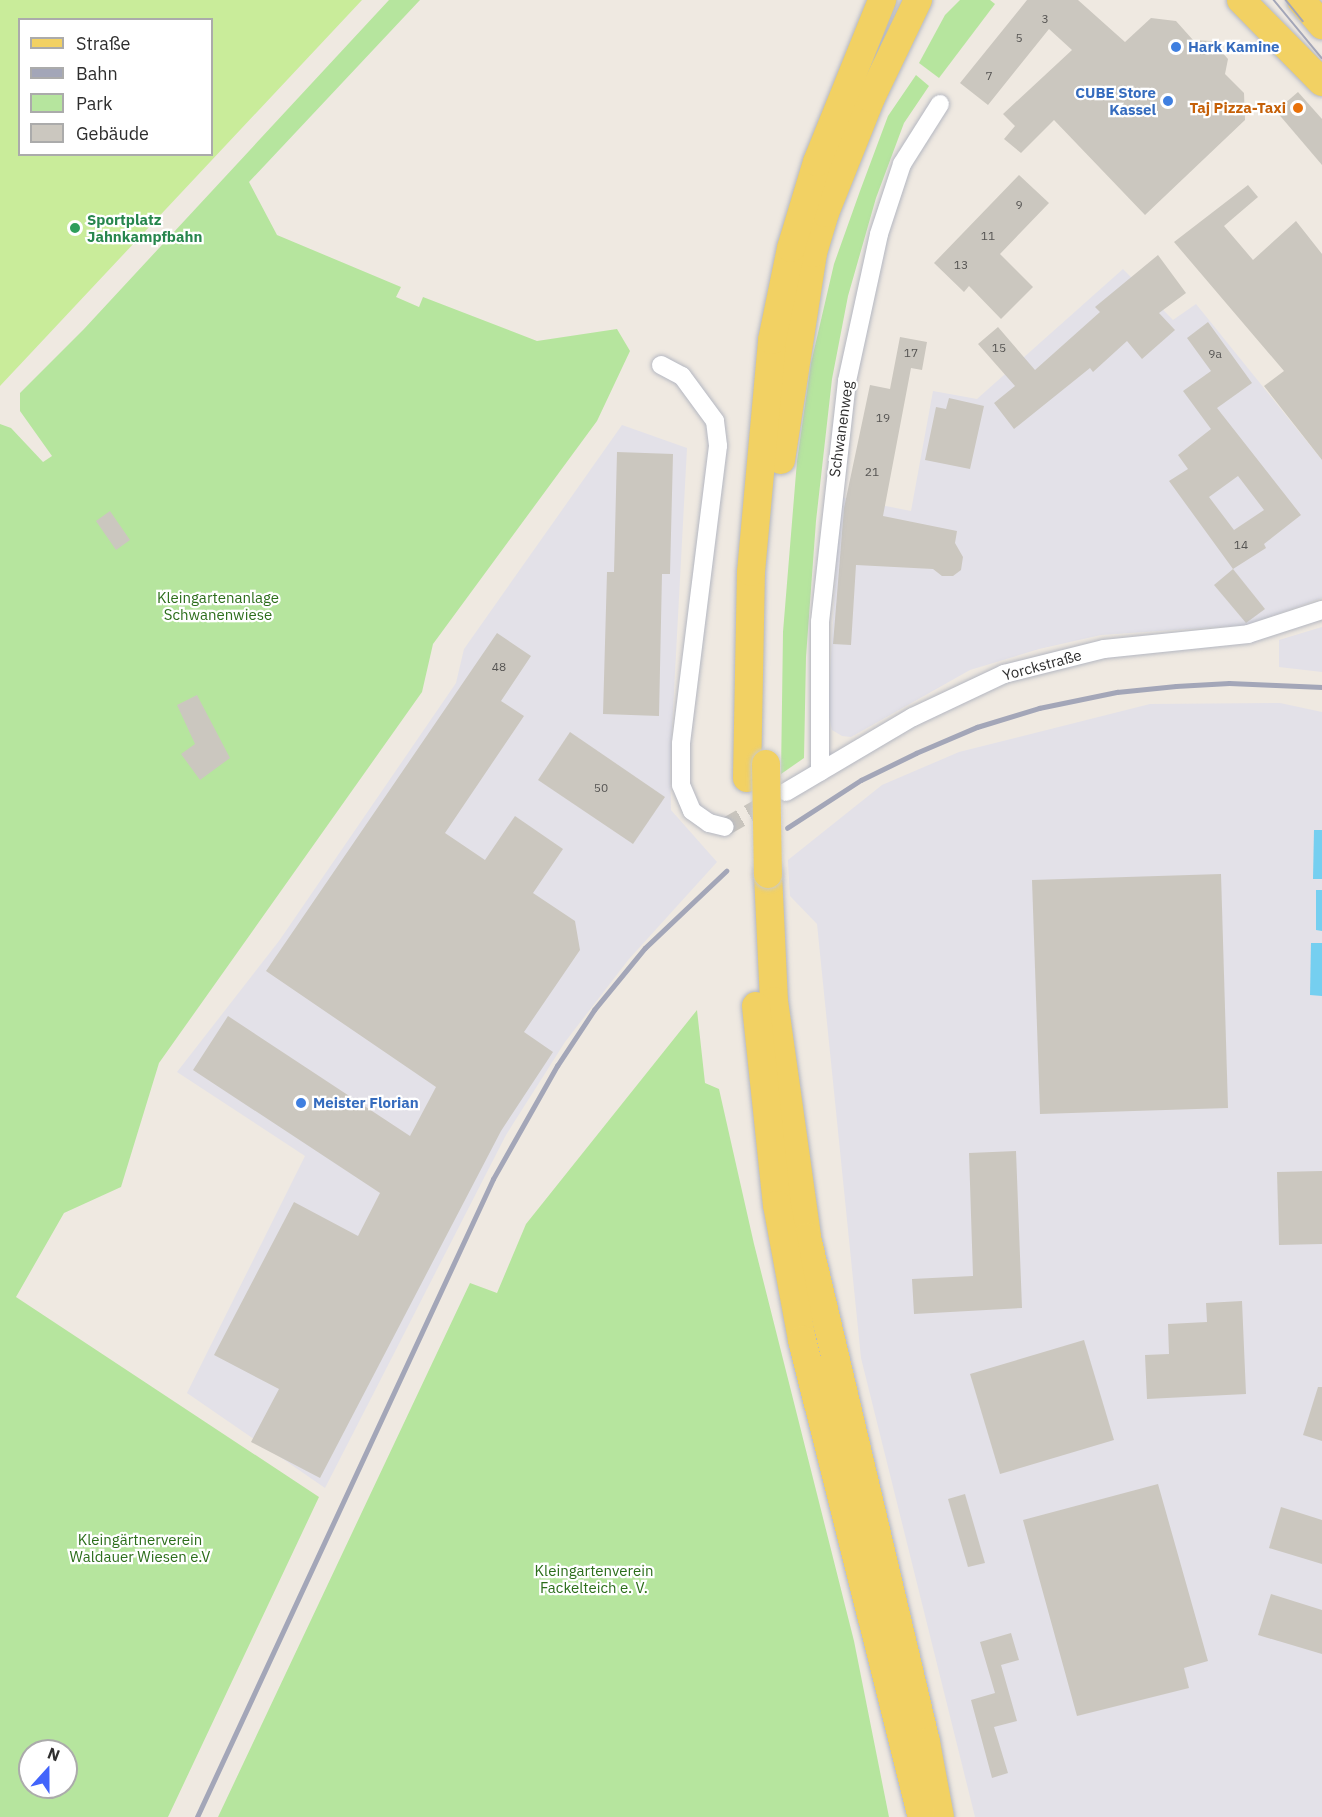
<!DOCTYPE html>
<html>
<head>
<meta charset="utf-8">
<style>
  body { margin:0 }
  #map { position:relative; width:1322px; height:1817px; overflow:hidden; background:#efe9e1; font-family:"IBM Plex Sans",sans-serif }
  div>[style] { position:absolute }
  [style*='--x'] { left:calc(var(--x)*1px); top:calc(var(--y)*1px); width:calc(var(--w)*1px); rotate:calc(var(--a)*1deg) }
  .industrial>* { inset:0; background:#e3e1e8 }
  .green>* { inset:0; background:#b6e59e }
  .pitch>* { inset:0; background:#c9ec9a }
  .water>* { inset:0; background:#75cff0 }
  .building>* { inset:0; background:#cbc7bf }
  .minor-tunnel>* { height:18px; margin-top:-9px; transform-origin:0; background:repeating-linear-gradient(90deg,#c8c4bd 0 18px,transparent 0 27px) }
  .roads { filter:drop-shadow(0 0 2px #b4b7c1) drop-shadow(0 0 2px #b4b7c1) }
  .minor>* { height:18px; margin:-9px; padding:0 9px; transform-origin:9px; border-radius:9px; background:#fff }
  .primary>* { height:28px; margin:-14px; padding:0 14px; transform-origin:14px; border-radius:14px; background:#f2d163 }
  .tram>* { height:1.5px; margin:-0.75px; padding:0 0.75px; transform-origin:0.75px; border-radius:0.75px; background:#a3a6b8 }
  .rail>* { height:4.5px; margin:-2.25px; padding:0 2.25px; transform-origin:2.25px; border-radius:2.25px; background:#a3a6b8 }
  .bridges { filter:drop-shadow(0 0 2px #c9c9c9) drop-shadow(0 0 2px #c9c9c9) }
  .primary-bridge>* { height:28px; margin:-14px; padding:0 14px; transform-origin:14px; border-radius:14px; background:#f2d163 }
  .dots>* { width:16px; height:16px; translate:-50% -50%; box-sizing:border-box; border:3px solid #fff; border-radius:50% }
  span { translate:-50% -50%; white-space:nowrap; text-align:center; line-height:1.15; -webkit-text-stroke:4.5px #fff; paint-order:stroke }
  .number-label { font-size:12px; color:#555452 }
  .number-label span { -webkit-text-stroke-width:0 }
  .shop-label { font-size:15px; color:#366cbe; font-weight:700 }
  .left { translate:0 -50%; text-align:left }
  .right { translate:-100% -50%; text-align:right }
  .food-label { font-size:15px; color:#c56008; font-weight:700 }
  .leisure-label { font-size:15px; color:#27864d; font-weight:700 }
  .street-label { font-size:15px; color:#2e2e2e }
  .park-label { font-size:15px; color:#2c6e1b }
  .legend { position:absolute; left:18px; top:18px; width:195px; height:138px; box-sizing:border-box; background:#fff; border:2px solid #ababab; margin:0; padding:8px 10px; list-style:none; font-size:18px; color:#2e2e2e }
  .legend li { display:flex; align-items:center; gap:12px; height:30px }
  .legend b { width:30px; border:2px solid #ababab }
  .north { position:absolute; left:18px; top:1739px; width:60px; height:60px; box-sizing:border-box; background:#fff; border:2px solid #ababab; border-radius:50%; rotate:21deg; font-size:16px; font-weight:700; line-height:24px; text-align:center; color:#2e2e2e }
  .north::after { content:''; display:block; margin:auto; width:21px; height:27px; background:#4264fb; clip-path:polygon(50% 0,100% 100%,50% 72%,0 100%) }
</style>
</head>
<body>
<div id="map">
  <div class="industrial">
    <div style="clip-path:polygon(1123px 269px,1173px 320px,1196px 304px,1322px 460px,1322px 598px,1246px 625px,1101px 635px,1039px 649px,970px 670px,851px 737px,842px 736px,832px 730px,828px 712px,840px 497px,911px 511px,933px 391px,977px 399px)"></div>
    <div style="clip-path:polygon(622px 425px,687px 448px,670px 766px,671px 810px,717px 862px,629px 959px,565px 1042px,506px 1135px,325px 1488px,187px 1393px,305px 1156px,177px 1072px,279px 941px,456px 683px,464px 649px)"></div>
    <div style="clip-path:polygon(1322px 627px,1322px 672px,1279px 667px,1279px 640px)"></div>
    <div style="clip-path:polygon(1280px 703px,1322px 712px,1322px 1817px,975px 1817px,861px 1358px,817px 924px,790px 896px,788px 860px,882px 785px,959px 752px,1150px 704px)"></div>
  </div>
  <div class="green">
    <div style="clip-path:polygon(evenodd,389px 0,420px 0,249px 182px,277px 235px,401px 287px,396px 297px,419px 307px,423px 297px,537px 341px,617px 329px,630px 351px,597px 421px,433px 644px,422px 692px,159px 1063px,121px 1187px,64px 1213px,16px 1297px,319px 1497px,168px 1817px,0 1817px,0 424px,11px 428px,43px 462px,52px 456px,20px 411px,20px 393px,84px 329px,389px 0,30px 1751px,66px 1751px,66px 1787px,30px 1787px,30px 1751px)"></div>
    <div style="clip-path:polygon(960px 0,990px 0,995px 4px,939px 78px,919px 63px,945px 15px)"></div>
    <div style="clip-path:polygon(916px 75px,929px 86px,904px 123px,876px 198px,848px 296px,832px 379px,816px 521px,806px 657px,804px 758px,781px 774px,783px 632px,797px 461px,811px 363px,834px 264px,860px 191px,888px 116px)"></div>
    <div style="clip-path:polygon(697px 1010px,705px 1083px,719px 1089px,754px 1244px,854px 1641px,889px 1817px,218px 1817px,470px 1283px,497px 1293px,526px 1224px)"></div>
  </div>
  <div class="pitch">
    <div style="clip-path:polygon(evenodd,0 0,362px 0,0 386px,0 0,20px 20px,212px 20px,212px 154px,20px 154px,20px 20px)"></div>
  </div>
  <div class="water">
    <div style="clip-path:polygon(1314px 830px,1322px 830px,1322px 879px,1313px 879px)"></div>
    <div style="clip-path:polygon(1316px 890px,1322px 890px,1322px 931px,1316px 930px)"></div>
    <div style="clip-path:polygon(1311px 943px,1322px 943px,1322px 996px,1310px 995px)"></div>
  </div>
  <div class="building">
    <div style="clip-path:polygon(1027px 0,1078px 0,1125px 42px,1151px 18px,1176px 21px,1193px 40px,1212px 41px,1228px 59px,1225px 74px,1244px 93px,1245px 120px,1145px 215px,1054px 120px,1021px 153px,1004px 139px,1015px 126px,1003px 114px,1072px 50px,1049px 29px,988px 105px,960px 83px)"></div>
    <div style="clip-path:polygon(1298px 92px,1322px 119px,1322px 165px,1276px 111px)"></div>
    <div style="clip-path:polygon(1019px 175px,1049px 203px,1000px 254px,1033px 287px,1001px 319px,969px 286px,964px 292px,934px 263px)"></div>
    <div style="clip-path:polygon(1248px 185px,1258px 197px,1224px 226px,1253px 260px,1296px 221px,1322px 254px,1322px 460px,1264px 386px,1284px 371px,1174px 242px)"></div>
    <div style="clip-path:polygon(1158px 255px,1186px 293px,1159px 313px,1175px 330px,1142px 359px,1127px 341px,1093px 372px,1090px 368px,1014px 429px,994px 403px,1015px 386px,978px 344px,998px 327px,1035px 370px,1100px 312px,1095px 307px)"></div>
    <div style="clip-path:polygon(evenodd,1208px 322px,1252px 383px,1217px 408px,1301px 515px,1264px 544px,1266px 548px,1233px 569px,1169px 481px,1188px 469px,1178px 455px,1211px 429px,1183px 391px,1211px 371px,1187px 338px,1208px 322px,1238px 476px,1264px 510px,1234px 530px,1209px 497px,1238px 476px)"></div>
    <div style="clip-path:polygon(900px 337px,927px 342px,922px 370px,911px 368px,883px 516px,957px 531px,955px 543px,963px 557px,961px 570px,953px 576px,942px 576px,933px 569px,856px 565px,851px 645px,833px 644px,844px 508px,870px 385px,890px 389px)"></div>
    <div style="clip-path:polygon(949px 398px,984px 406px,970px 469px,925px 460px,936px 407px,946px 409px)"></div>
    <div style="clip-path:polygon(617px 452px,673px 454px,670px 574px,662px 574px,659px 716px,603px 714px,607px 572px,614px 572px)"></div>
    <div style="clip-path:polygon(110px 511px,130px 540px,116px 550px,96px 521px)"></div>
    <div style="clip-path:polygon(1233px 569px,1265px 609px,1246px 623px,1214px 585px)"></div>
    <div style="clip-path:polygon(497px 633px,531px 656px,501px 701px,524px 716px,445px 833px,485px 860px,515px 816px,563px 849px,533px 893px,575px 921px,580px 950px,524px 1032px,553px 1052px,501px 1131px,320px 1478px,251px 1442px,279px 1389px,214px 1355px,294px 1202px,358px 1236px,380px 1193px,193px 1070px,228px 1016px,410px 1136px,436px 1087px,266px 971px)"></div>
    <div style="clip-path:polygon(197px 695px,230px 758px,200px 780px,181px 754px,195px 744px,177px 705px)"></div>
    <div style="clip-path:polygon(570px 732px,665px 797px,633px 844px,538px 780px)"></div>
    <div style="clip-path:polygon(1221px 874px,1228px 1108px,1040px 1114px,1032px 880px)"></div>
    <div style="clip-path:polygon(1016px 1151px,1022px 1308px,914px 1314px,912px 1279px,973px 1276px,969px 1153px)"></div>
    <div style="clip-path:polygon(1322px 1171px,1322px 1244px,1279px 1245px,1277px 1172px)"></div>
    <div style="clip-path:polygon(1242px 1301px,1246px 1394px,1147px 1399px,1145px 1355px,1169px 1354px,1168px 1324px,1207px 1322px,1206px 1303px)"></div>
    <div style="clip-path:polygon(1084px 1340px,1114px 1440px,1000px 1474px,970px 1374px)"></div>
    <div style="clip-path:polygon(1318px 1387px,1322px 1387px,1322px 1441px,1303px 1435px)"></div>
    <div style="clip-path:polygon(1158px 1484px,1208px 1661px,1184px 1668px,1189px 1688px,1077px 1716px,1023px 1520px)"></div>
    <div style="clip-path:polygon(965px 1494px,985px 1563px,968px 1567px,948px 1499px)"></div>
    <div style="clip-path:polygon(1281px 1507px,1322px 1520px,1322px 1564px,1269px 1548px)"></div>
    <div style="clip-path:polygon(1271px 1594px,1322px 1610px,1322px 1654px,1258px 1635px)"></div>
    <div style="clip-path:polygon(1011px 1633px,1019px 1660px,1001px 1665px,1017px 1721px,994px 1727px,1008px 1773px,992px 1778px,971px 1700px,995px 1693px,980px 1642px)"></div>
  </div>
  <div class="minor-tunnel">
    <div style="--x:725;--y:827;--w:56;--a:-29.7"></div>
  </div>
  <div class="roads">
    <div class="minor">
      <div style="--x:661;--y:365;--w:24;--a:28"></div>
      <div style="--x:682;--y:376;--w:56;--a:53.7"></div>
      <div style="--x:715;--y:421;--w:25;--a:83"></div>
      <div style="--x:718;--y:446;--w:300;--a:97.1"></div>
      <div style="--x:681;--y:744;--w:41;--a:90"></div>
      <div style="--x:681;--y:785;--w:28;--a:67"></div>
      <div style="--x:692;--y:811;--w:21;--a:35"></div>
      <div style="--x:709;--y:823;--w:16;--a:14"></div>
      <div style="--x:820;--y:772;--w:150;--a:-90"></div>
      <div style="--x:820;--y:622;--w:243;--a:-83.6"></div>
      <div style="--x:847;--y:381;--w:150;--a:-77.7"></div>
      <div style="--x:879;--y:234;--w:74;--a:-71.8"></div>
      <div style="--x:902;--y:164;--w:71;--a:-57.7"></div>
      <div style="--x:786;--y:792;--w:147;--a:-30.6"></div>
      <div style="--x:913;--y:717;--w:101;--a:-25.3"></div>
      <div style="--x:1004;--y:674;--w:103;--a:-14"></div>
      <div style="--x:1104;--y:649;--w:145;--a:-5.9"></div>
      <div style="--x:1248;--y:634;--w:78;--a:-18"></div>
    </div>
    <div class="primary">
      <div style="--x:1241;--y:0;--w:115;--a:45.4"></div>
      <div style="--x:1301;--y:0;--w:33;--a:50"></div>
      <div style="--x:781;--y:460;--w:209;--a:-81.2"></div>
      <div style="--x:813;--y:253;--w:42;--a:-73.3"></div>
      <div style="--x:825;--y:213;--w:124;--a:-68.2"></div>
      <div style="--x:871;--y:98;--w:109;--a:-64.4"></div>
      <div style="--x:747;--y:778;--w:206;--a:-88.9"></div>
      <div style="--x:751;--y:572;--w:233;--a:-84.8"></div>
      <div style="--x:772;--y:340;--w:94;--a:-78.3"></div>
      <div style="--x:791;--y:248;--w:90;--a:-73.2"></div>
      <div style="--x:817;--y:162;--w:175;--a:-68.1"></div>
      <div style="--x:768;--y:874;--w:127;--a:87.3"></div>
      <div style="--x:774;--y:1001;--w:238;--a:82"></div>
      <div style="--x:807;--y:1237;--w:519;--a:76.74"></div>
      <div style="--x:926;--y:1742;--w:76;--a:79.4"></div>
      <div style="--x:756;--y:1006;--w:200;--a:84"></div>
      <div style="--x:777;--y:1205;--w:137;--a:79.5"></div>
      <div style="--x:802;--y:1340;--w:486;--a:75.9"></div>
    </div>
  </div>
  <div class="tram">
    <div style="--x:1274;--y:0;--w:75;--a:50.4"></div>
    <div style="--x:1286;--y:0;--w:27;--a:51"></div>
  </div>
  <div class="rail">
    <div style="--x:787;--y:828;--w:88;--a:-33"></div>
    <div style="--x:861;--y:780;--w:61;--a:-26.1"></div>
    <div style="--x:916;--y:753;--w:66;--a:-23.1"></div>
    <div style="--x:977;--y:727;--w:65;--a:-17"></div>
    <div style="--x:1039;--y:708;--w:80;--a:-11.6"></div>
    <div style="--x:1117;--y:692;--w:59;--a:-5.8"></div>
    <div style="--x:1176;--y:686;--w:53;--a:-3.2"></div>
    <div style="--x:1229;--y:683;--w:93;--a:2.5"></div>
    <div style="--x:197;--y:1817;--w:703;--a:-65.11"></div>
    <div style="--x:493;--y:1179;--w:130;--a:-60.5"></div>
    <div style="--x:557;--y:1066;--w:67;--a:-56.5"></div>
    <div style="--x:594;--y:1010;--w:80;--a:-50.6"></div>
    <div style="--x:645;--y:948;--w:112;--a:-43.5"></div>
  </div>
  <div class="bridges">
    <div class="primary-bridge">
      <div style="--x:766;--y:764;--w:110;--a:89"></div>
    </div>
  </div>
  <div class="dots">
    <div style="left:1176px;top:47px;background:#3f7fe0"></div>
    <div style="left:1168px;top:101px;background:#3f7fe0"></div>
    <div style="left:1298px;top:108px;background:#e8710a"></div>
    <div style="left:75px;top:228px;background:#2e9e5b"></div>
    <div style="left:301px;top:1103px;background:#3f7fe0"></div>
  </div>
  <div class="number-label">
    <span style="left:1045px;top:19px">3</span>
    <span style="left:1019px;top:38px">5</span>
    <span style="left:989px;top:76px">7</span>
    <span style="left:1019px;top:205px">9</span>
    <span style="left:988px;top:236px">11</span>
    <span style="left:961px;top:265px">13</span>
    <span style="left:999px;top:348px">15</span>
    <span style="left:911px;top:353px">17</span>
    <span style="left:1215px;top:354px">9a</span>
    <span style="left:883px;top:418px">19</span>
    <span style="left:872px;top:472px">21</span>
    <span style="left:1241px;top:545px">14</span>
    <span style="left:499px;top:667px">48</span>
    <span style="left:601px;top:788px">50</span>
  </div>
  <div class="shop-label">
    <span class="left" style="left:1188px;top:47px">Hark Kamine</span>
    <span class="right" style="left:1156px;top:101px">CUBE Store<br>Kassel</span>
    <span class="left" style="left:313px;top:1103px">Meister Florian</span>
  </div>
  <div class="food-label">
    <span class="right" style="left:1286px;top:108px">Taj Pizza-Taxi</span>
  </div>
  <div class="leisure-label">
    <span class="left" style="left:87px;top:228px">Sportplatz<br>Jahnkampfbahn</span>
  </div>
  <div class="street-label">
    <span style="left:841px;top:429px;rotate:-82deg">Schwanenweg</span>
    <span style="left:1042px;top:665px;rotate:-15deg">Yorckstraße</span>
  </div>
  <div class="park-label">
    <span style="left:218px;top:606px">Kleingartenanlage<br>Schwanenwiese</span>
    <span style="left:140px;top:1548px">Kleingärtnerverein<br>Waldauer Wiesen e.V</span>
    <span style="left:594px;top:1579px">Kleingartenverein<br>Fackelteich e. V.</span>
  </div>
  <ul class="legend">
  <li><b style="height:8px;background:#f2d163"></b>Straße</li>
  <li><b style="height:8px;background:#a3a6b8"></b>Bahn</li>
  <li><b style="height:16px;background:#b6e59e"></b>Park</li>
  <li><b style="height:16px;background:#cbc7bf"></b>Gebäude</li>
  </ul>
  <div class="north">N</div>
</div>
</body>
</html>
